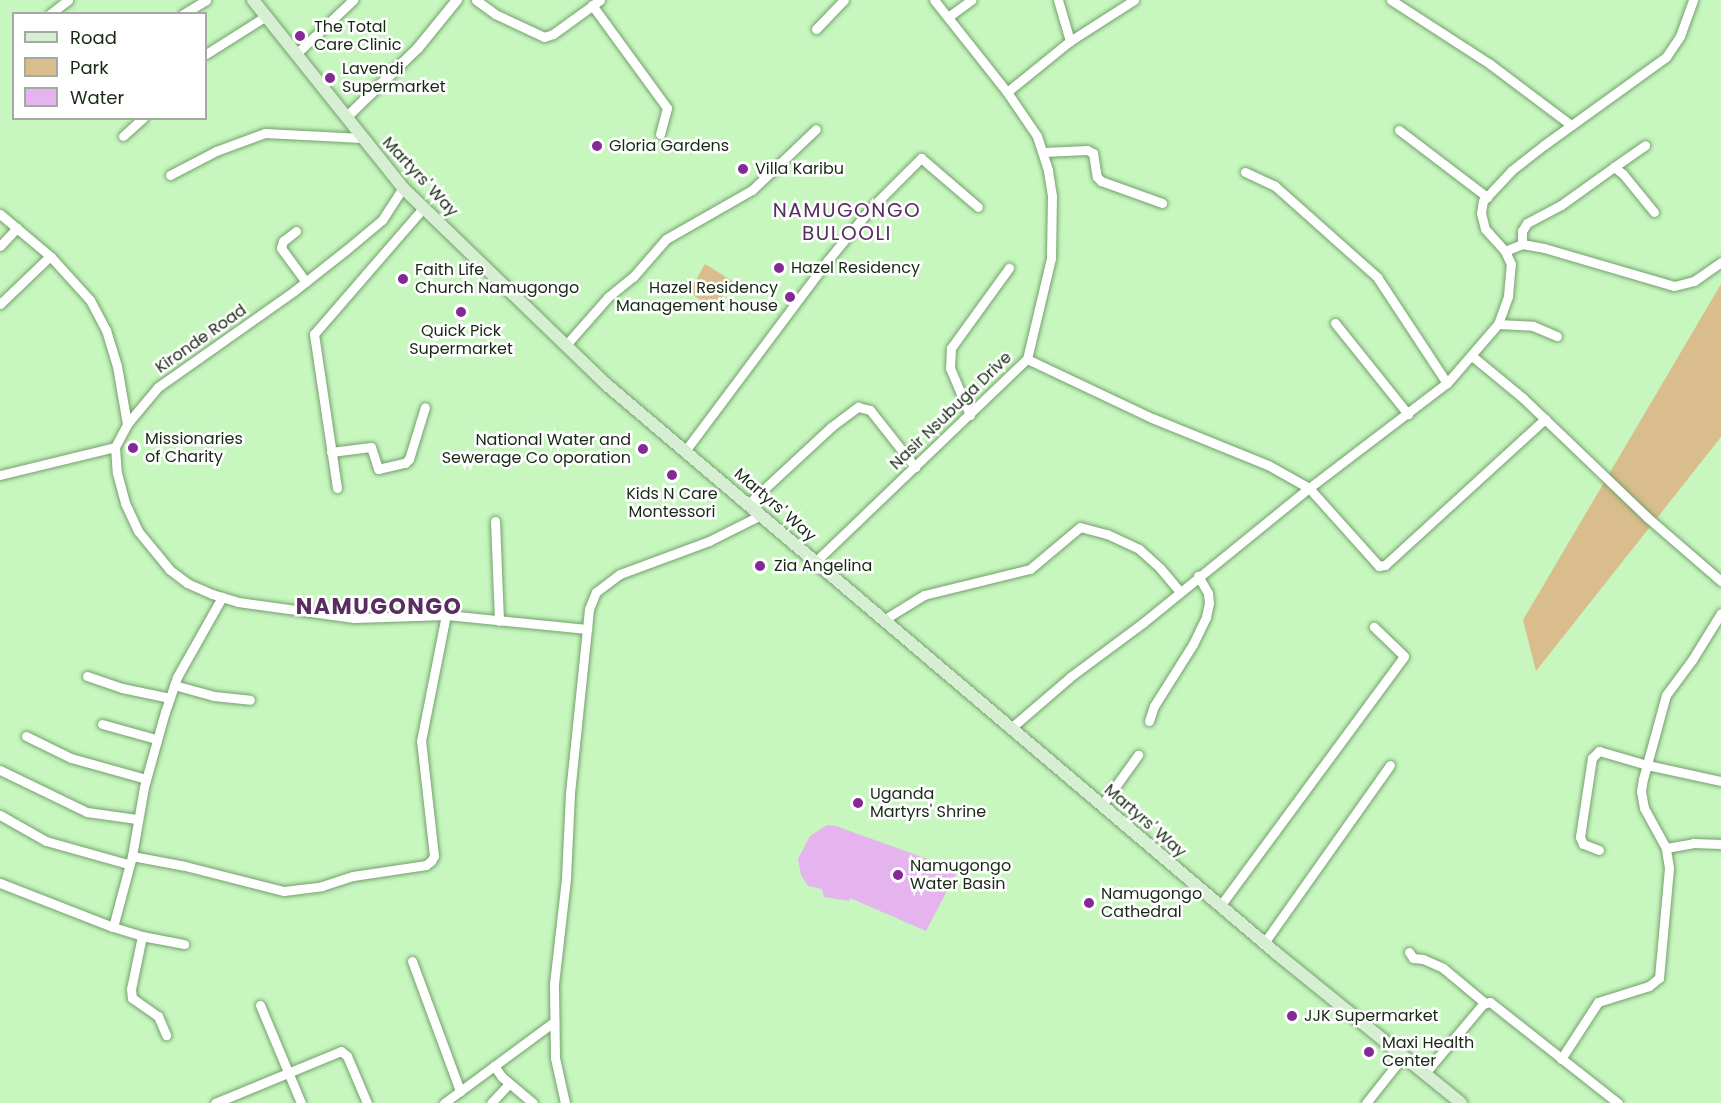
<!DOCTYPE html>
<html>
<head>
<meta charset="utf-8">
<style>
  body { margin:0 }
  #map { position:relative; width:1721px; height:1103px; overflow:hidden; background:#c7f7bf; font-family:Poppins,sans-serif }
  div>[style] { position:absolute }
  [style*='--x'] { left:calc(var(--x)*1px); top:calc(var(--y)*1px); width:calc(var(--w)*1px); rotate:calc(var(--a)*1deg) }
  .green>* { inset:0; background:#d9bd8c }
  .water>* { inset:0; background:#e5b4ee }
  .roads { filter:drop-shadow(0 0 2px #74a06c) drop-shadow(0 0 2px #74a06c) }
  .minor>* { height:9px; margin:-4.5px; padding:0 4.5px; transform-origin:4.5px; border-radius:4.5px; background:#fff }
  .tertiary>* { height:10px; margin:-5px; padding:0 5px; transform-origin:5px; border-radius:5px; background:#fff }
  .secondary>* { height:12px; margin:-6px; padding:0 6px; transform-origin:6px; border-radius:6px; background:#d6eed2 }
  .dots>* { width:16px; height:16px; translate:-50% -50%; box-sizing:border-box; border:3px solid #fff; border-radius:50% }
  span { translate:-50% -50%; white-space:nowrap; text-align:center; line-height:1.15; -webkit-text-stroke:5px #fff; paint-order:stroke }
  .poi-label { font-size:16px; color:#182a15 }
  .left { translate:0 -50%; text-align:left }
  .right { translate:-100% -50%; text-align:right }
  .street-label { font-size:16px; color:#182a15 }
  .quarter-label { font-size:20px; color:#592d61; letter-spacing:1.5px }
  .district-label { font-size:22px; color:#592d61; font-weight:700; letter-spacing:1.5px }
  .legend { position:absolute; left:12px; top:12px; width:195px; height:108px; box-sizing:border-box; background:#fff; border:2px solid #a3aaa1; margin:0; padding:8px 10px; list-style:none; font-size:18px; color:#182a15 }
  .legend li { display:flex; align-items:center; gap:12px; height:30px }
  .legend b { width:30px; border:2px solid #a3aaa1 }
</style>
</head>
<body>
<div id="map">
  <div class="green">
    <div style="clip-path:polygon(705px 264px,734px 282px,713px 309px,689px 292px)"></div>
    <div style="clip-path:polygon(1721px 284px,1721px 437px,1536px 671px,1523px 620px)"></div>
  </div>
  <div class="water">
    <div style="clip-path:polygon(827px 825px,836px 826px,958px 870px,926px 931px,850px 898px,849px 901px,824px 897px,822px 889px,808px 886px,801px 875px,798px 859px,810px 836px)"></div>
  </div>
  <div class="roads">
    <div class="minor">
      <div style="--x:476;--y:0;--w:24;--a:36"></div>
      <div style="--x:495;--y:14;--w:54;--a:25.1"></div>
      <div style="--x:544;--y:37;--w:9;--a:-18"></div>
      <div style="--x:553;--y:34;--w:58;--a:-35.9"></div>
      <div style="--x:1058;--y:0;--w:43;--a:73.7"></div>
      <div style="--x:1391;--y:0;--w:118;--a:32.9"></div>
      <div style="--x:1490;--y:64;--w:101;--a:37"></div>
      <div style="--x:592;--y:5;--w:127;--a:53.9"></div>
      <div style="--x:667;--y:108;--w:27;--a:105"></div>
      <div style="--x:50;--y:14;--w:23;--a:-38"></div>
      <div style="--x:183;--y:14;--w:27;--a:-31"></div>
      <div style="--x:948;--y:17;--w:29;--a:-36"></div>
      <div style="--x:816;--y:29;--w:40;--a:-46"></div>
      <div style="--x:206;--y:54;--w:71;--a:-32.3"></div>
      <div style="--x:296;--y:54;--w:79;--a:-43.5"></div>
      <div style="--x:1007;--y:92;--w:81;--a:-39"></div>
      <div style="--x:1070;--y:41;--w:76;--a:-32.6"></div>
      <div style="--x:1399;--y:130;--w:111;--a:37.3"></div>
      <div style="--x:123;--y:136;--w:27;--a:-42"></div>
      <div style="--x:1043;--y:152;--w:44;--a:-2.6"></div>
      <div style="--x:1087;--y:150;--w:7;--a:27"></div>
      <div style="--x:1093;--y:153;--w:24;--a:81"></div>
      <div style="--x:1097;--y:177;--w:6;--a:45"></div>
      <div style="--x:1101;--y:181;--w:65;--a:19.8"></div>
      <div style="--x:1614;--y:167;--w:38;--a:-35"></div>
      <div style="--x:1245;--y:172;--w:33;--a:25"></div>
      <div style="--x:1275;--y:186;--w:137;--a:41.7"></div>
      <div style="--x:1377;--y:277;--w:127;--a:56.6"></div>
      <div style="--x:170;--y:175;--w:52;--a:-27.6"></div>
      <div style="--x:216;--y:151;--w:52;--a:-20.2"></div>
      <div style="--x:265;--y:133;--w:97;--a:3"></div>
      <div style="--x:0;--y:214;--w:67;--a:40.1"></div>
      <div style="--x:51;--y:257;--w:58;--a:47.8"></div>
      <div style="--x:90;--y:300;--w:34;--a:62"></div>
      <div style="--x:106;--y:330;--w:38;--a:73"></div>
      <div style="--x:117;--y:366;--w:59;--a:80.2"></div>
      <div style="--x:296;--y:231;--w:16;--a:142"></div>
      <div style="--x:283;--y:241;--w:7;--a:106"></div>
      <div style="--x:281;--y:248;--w:42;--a:53.7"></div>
      <div style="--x:1522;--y:244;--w:13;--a:-90"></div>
      <div style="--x:1522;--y:231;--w:9;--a:-58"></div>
      <div style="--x:1527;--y:223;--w:38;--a:-28"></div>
      <div style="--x:1561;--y:205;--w:65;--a:-35.6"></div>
      <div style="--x:1614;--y:167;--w:11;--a:38"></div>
      <div style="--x:1623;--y:174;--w:49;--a:50.8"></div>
      <div style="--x:0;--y:246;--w:25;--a:-47"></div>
      <div style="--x:1505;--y:251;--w:18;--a:-22"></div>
      <div style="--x:1522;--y:244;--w:22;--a:10"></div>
      <div style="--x:1544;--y:248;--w:135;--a:16.3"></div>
      <div style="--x:1674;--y:286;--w:21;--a:-14"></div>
      <div style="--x:1694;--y:281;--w:33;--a:-35"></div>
      <div style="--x:0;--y:304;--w:69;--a:-43.8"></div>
      <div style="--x:1335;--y:323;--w:117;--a:51.3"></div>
      <div style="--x:1498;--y:324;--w:35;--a:3"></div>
      <div style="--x:1533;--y:326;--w:26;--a:23"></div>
      <div style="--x:565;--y:346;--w:65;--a:-48.7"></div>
      <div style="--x:608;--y:297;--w:32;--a:-39"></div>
      <div style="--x:633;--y:277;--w:50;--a:-49"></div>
      <div style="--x:666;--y:239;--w:99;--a:-29.7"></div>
      <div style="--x:752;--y:190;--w:88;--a:-43.6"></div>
      <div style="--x:1472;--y:356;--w:66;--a:39.5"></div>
      <div style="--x:1523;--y:398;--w:172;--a:43.8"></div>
      <div style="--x:1647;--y:517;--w:98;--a:40.9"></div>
      <div style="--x:1027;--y:359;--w:138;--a:25.3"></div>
      <div style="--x:1152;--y:418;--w:125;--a:22.1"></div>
      <div style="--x:1268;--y:465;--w:47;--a:29.3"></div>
      <div style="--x:1309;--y:488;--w:105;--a:48.1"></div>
      <div style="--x:1379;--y:566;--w:6;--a:-9"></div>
      <div style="--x:1385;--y:565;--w:217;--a:-42.4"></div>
      <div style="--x:970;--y:415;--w:51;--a:-113.1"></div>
      <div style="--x:950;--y:368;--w:20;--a:-87"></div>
      <div style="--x:951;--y:348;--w:99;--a:-54.1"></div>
      <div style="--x:115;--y:447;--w:26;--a:86"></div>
      <div style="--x:117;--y:473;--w:31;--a:75"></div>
      <div style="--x:125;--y:503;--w:31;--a:65"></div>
      <div style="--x:138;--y:531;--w:50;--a:50.6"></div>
      <div style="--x:170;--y:570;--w:21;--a:37"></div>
      <div style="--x:187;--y:583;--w:27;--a:24"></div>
      <div style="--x:212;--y:594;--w:27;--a:17"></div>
      <div style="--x:238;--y:602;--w:117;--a:7.9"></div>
      <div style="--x:354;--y:618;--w:92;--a:-1.9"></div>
      <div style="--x:446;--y:615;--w:142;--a:5.7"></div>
      <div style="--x:685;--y:451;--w:239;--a:-53.2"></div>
      <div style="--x:828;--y:260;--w:65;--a:-50.6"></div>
      <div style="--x:869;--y:210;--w:74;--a:-45"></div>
      <div style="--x:921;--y:158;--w:75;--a:40.7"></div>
      <div style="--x:331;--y:452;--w:40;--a:-7.1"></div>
      <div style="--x:371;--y:447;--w:23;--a:72"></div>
      <div style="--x:378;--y:469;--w:28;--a:-13"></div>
      <div style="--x:405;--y:463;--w:6;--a:-45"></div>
      <div style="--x:409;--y:459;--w:54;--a:-72.9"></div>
      <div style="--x:0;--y:475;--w:118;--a:-13.7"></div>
      <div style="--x:115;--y:447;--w:26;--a:-62"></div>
      <div style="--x:127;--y:424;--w:48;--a:-50"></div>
      <div style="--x:158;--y:387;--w:166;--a:-35.2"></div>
      <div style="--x:294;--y:291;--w:66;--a:-38.3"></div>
      <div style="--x:346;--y:250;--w:47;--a:-39.8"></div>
      <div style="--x:382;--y:220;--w:38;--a:-57"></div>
      <div style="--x:337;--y:488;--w:156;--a:-98.5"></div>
      <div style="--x:314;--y:334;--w:167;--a:-49.1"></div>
      <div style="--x:749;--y:503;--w:112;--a:-42.8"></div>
      <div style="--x:831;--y:427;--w:34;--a:-37"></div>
      <div style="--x:858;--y:407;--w:12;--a:14"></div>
      <div style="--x:870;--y:410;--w:73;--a:51.7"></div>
      <div style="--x:495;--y:521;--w:100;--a:87.7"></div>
      <div style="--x:815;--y:562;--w:294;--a:-43.8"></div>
      <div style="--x:1027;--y:359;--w:104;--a:-76.6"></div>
      <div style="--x:1051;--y:258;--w:62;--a:-89.1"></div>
      <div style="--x:1052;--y:196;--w:26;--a:-99"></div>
      <div style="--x:1048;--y:170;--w:36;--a:-108"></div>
      <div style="--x:1037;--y:136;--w:53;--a:-124.3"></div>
      <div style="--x:1007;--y:92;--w:117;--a:-128.4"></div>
      <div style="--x:885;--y:619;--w:46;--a:-31.6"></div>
      <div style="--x:924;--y:595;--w:109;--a:-13.8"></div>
      <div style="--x:1030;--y:569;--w:65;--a:-40"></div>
      <div style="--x:1080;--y:527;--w:28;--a:15"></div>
      <div style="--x:1107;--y:534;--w:35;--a:25"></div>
      <div style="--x:1139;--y:549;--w:28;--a:42"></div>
      <div style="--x:1160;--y:568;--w:31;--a:50"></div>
      <div style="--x:87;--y:676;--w:37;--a:19"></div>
      <div style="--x:122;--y:688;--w:49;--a:11.8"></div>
      <div style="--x:174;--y:685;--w:41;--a:15.4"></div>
      <div style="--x:214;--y:696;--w:36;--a:6"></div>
      <div style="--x:1149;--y:721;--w:16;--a:-72"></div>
      <div style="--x:1154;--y:706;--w:73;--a:-57.8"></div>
      <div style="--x:1193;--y:644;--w:30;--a:-64"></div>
      <div style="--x:1206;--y:617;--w:14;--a:-78"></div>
      <div style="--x:1209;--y:603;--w:10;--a:-96"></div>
      <div style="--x:1208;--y:593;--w:20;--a:-120"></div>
      <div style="--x:102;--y:724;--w:56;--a:15.5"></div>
      <div style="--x:1011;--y:728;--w:78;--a:-40.8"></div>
      <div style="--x:1070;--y:677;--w:92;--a:-36.6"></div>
      <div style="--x:1144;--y:622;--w:213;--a:-39.1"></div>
      <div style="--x:1309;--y:488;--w:173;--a:-37.3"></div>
      <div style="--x:1447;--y:383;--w:78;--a:-49.2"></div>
      <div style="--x:1498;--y:324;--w:30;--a:-70"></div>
      <div style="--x:1508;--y:296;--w:32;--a:-85"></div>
      <div style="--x:1511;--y:264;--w:14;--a:-115"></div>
      <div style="--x:1505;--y:251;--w:30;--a:-132"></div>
      <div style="--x:1485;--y:229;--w:16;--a:-104"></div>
      <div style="--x:1481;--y:213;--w:12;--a:-81"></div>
      <div style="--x:1483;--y:201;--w:42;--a:-46.9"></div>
      <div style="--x:1512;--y:170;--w:41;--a:-38"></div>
      <div style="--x:1544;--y:145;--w:150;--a:-35.8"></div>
      <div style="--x:1666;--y:57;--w:25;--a:-56"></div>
      <div style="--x:1680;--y:36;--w:38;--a:-70"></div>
      <div style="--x:26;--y:736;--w:50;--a:26.1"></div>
      <div style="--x:71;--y:758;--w:78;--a:15.6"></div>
      <div style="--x:0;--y:770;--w:97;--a:25.8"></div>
      <div style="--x:87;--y:812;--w:50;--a:8"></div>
      <div style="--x:1102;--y:805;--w:62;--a:-54.2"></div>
      <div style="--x:0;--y:815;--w:53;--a:29.5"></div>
      <div style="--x:46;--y:841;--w:85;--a:15.7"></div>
      <div style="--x:1666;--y:848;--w:27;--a:-10"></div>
      <div style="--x:1693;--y:843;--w:28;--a:2"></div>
      <div style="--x:1599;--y:850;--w:17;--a:-159"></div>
      <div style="--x:1583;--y:844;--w:8;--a:-113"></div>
      <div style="--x:1580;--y:837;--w:80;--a:-81.4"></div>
      <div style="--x:1592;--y:758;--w:10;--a:-45"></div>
      <div style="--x:1599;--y:751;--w:50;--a:16.3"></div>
      <div style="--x:1647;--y:765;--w:76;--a:12.2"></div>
      <div style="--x:132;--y:856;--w:54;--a:10.7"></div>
      <div style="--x:185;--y:866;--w:102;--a:14.2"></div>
      <div style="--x:284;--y:891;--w:38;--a:-7"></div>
      <div style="--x:322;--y:886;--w:33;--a:-18"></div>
      <div style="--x:353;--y:876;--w:74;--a:-8.6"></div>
      <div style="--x:426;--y:865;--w:6;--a:-39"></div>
      <div style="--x:431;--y:861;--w:6;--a:-59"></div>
      <div style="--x:434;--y:856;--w:116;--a:-96.4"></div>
      <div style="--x:421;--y:741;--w:128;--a:-78.8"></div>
      <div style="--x:0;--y:883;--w:121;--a:21.3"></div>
      <div style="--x:113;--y:927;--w:73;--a:-75"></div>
      <div style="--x:132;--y:856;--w:70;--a:-80.1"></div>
      <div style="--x:144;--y:787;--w:78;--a:-74.4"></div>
      <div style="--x:165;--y:712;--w:37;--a:-71"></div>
      <div style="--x:177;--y:677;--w:92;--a:-60.6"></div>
      <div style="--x:1220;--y:906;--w:310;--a:-53.6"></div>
      <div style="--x:1404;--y:656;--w:42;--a:-136"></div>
      <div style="--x:113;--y:927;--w:30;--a:17"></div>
      <div style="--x:142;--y:936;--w:43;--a:10.8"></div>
      <div style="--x:142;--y:936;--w:54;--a:101.7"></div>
      <div style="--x:131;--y:989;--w:9;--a:84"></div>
      <div style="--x:132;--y:998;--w:32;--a:35"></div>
      <div style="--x:158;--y:1016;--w:21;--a:67"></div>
      <div style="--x:1264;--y:943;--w:218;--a:-54.7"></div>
      <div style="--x:1409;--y:952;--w:7;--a:56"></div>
      <div style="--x:1413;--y:958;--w:10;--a:6"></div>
      <div style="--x:1423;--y:959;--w:22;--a:24"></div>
      <div style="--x:1443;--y:968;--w:55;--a:39.8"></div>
      <div style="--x:412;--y:961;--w:139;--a:69.7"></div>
      <div style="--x:260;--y:1005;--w:106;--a:67.3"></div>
      <div style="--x:1561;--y:1059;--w:68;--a:-57"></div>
      <div style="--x:1598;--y:1002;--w:53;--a:-17.4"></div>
      <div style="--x:1649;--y:986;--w:13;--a:-39"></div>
      <div style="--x:1659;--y:978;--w:110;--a:-84.8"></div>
      <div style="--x:1669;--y:868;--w:20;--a:-99"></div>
      <div style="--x:1666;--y:848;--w:46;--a:-118.8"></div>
      <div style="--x:1644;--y:808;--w:17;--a:-100"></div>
      <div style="--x:1641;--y:791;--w:12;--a:-81"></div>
      <div style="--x:1643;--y:779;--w:87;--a:-74.7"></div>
      <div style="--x:1666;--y:695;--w:44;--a:-53.4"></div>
      <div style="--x:1692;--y:660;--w:55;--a:-58.3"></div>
      <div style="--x:494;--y:1066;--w:14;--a:54"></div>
      <div style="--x:502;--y:1077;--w:40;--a:40"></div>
      <div style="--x:1425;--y:1073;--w:90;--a:-50"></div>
      <div style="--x:1483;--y:1004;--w:7;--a:-16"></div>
      <div style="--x:1490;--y:1002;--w:163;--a:38.3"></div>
      <div style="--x:215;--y:1103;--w:136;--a:-22.4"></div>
      <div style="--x:341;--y:1051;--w:8;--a:40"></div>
      <div style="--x:347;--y:1056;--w:51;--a:66.9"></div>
      <div style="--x:444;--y:1103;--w:137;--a:-36.4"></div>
      <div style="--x:491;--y:1103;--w:26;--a:-47"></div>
      <div style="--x:565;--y:1103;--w:46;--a:-102.5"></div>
      <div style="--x:555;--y:1058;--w:74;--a:-90.8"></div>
      <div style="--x:554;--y:984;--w:107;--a:-83.5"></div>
      <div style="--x:566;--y:878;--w:85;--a:-87.3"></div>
      <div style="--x:570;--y:793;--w:185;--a:-84.1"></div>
      <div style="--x:589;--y:609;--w:18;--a:-68"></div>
      <div style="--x:596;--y:592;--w:30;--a:-37"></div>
      <div style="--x:620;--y:574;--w:95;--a:-20.3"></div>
      <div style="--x:709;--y:541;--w:58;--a:-26.6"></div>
      <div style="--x:1366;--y:1103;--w:61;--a:-51.6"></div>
    </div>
    <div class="tertiary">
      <div style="--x:347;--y:117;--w:99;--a:-44.2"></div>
      <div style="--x:418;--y:48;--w:62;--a:-50.9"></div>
    </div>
    <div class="secondary">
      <div style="--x:253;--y:0;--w:241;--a:51.4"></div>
      <div style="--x:403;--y:188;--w:284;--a:44"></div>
      <div style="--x:607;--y:385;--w:878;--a:40.33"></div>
      <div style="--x:1276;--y:953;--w:238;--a:39"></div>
    </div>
  </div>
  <div class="dots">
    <div style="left:300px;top:36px;background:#842995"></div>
    <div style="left:330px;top:78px;background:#842995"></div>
    <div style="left:597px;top:146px;background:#842995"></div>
    <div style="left:743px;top:169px;background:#842995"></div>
    <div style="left:779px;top:268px;background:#842995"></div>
    <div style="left:403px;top:279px;background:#842995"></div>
    <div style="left:790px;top:297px;background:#842995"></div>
    <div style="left:461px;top:312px;background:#842995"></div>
    <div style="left:133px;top:448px;background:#842995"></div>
    <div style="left:643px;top:449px;background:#842995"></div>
    <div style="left:672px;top:475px;background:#842995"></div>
    <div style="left:760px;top:566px;background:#842995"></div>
    <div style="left:858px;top:803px;background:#842995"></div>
    <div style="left:898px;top:875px;background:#842995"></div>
    <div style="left:1089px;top:903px;background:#842995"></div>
    <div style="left:1292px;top:1016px;background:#842995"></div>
    <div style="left:1369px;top:1052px;background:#842995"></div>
  </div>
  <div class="poi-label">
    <span class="left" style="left:314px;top:36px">The Total<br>Care Clinic</span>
    <span class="left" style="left:342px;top:78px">Lavendi<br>Supermarket</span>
    <span class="left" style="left:609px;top:146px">Gloria Gardens</span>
    <span class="left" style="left:755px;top:169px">Villa Karibu</span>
    <span class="left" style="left:791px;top:268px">Hazel Residency</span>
    <span class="left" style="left:415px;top:279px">Faith Life<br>Church Namugongo</span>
    <span class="right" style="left:778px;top:297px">Hazel Residency<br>Management house</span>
    <span style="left:461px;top:340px">Quick Pick<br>Supermarket</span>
    <span class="left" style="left:145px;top:448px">Missionaries<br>of Charity</span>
    <span class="right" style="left:631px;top:449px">National Water and<br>Sewerage Co oporation</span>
    <span style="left:672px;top:503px">Kids N Care<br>Montessori</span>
    <span class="left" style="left:774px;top:566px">Zia Angelina</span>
    <span class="left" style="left:870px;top:803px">Uganda<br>Martyrs' Shrine</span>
    <span class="left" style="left:910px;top:875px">Namugongo<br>Water Basin</span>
    <span class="left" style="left:1101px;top:903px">Namugongo<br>Cathedral</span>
    <span class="left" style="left:1304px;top:1016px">JJK Supermarket</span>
    <span class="left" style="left:1382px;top:1052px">Maxi Health<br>Center</span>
  </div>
  <div class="street-label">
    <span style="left:420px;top:177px;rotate:47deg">Martyrs' Way</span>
    <span style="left:201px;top:339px;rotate:-35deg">Kironde Road</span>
    <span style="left:951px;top:411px;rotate:-44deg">Nasir Nsubuga Drive</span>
    <span style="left:775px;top:505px;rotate:41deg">Martyrs' Way</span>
    <span style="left:1145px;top:821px;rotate:41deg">Martyrs' Way</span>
  </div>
  <div class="quarter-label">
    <span style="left:847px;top:222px">NAMUGONGO<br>BULOOLI</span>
  </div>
  <div class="district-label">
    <span style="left:379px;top:607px">NAMUGONGO</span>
  </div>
  <ul class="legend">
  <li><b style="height:8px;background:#d6eed2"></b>Road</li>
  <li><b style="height:16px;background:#d9bd8c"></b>Park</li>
  <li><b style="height:16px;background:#e5b4ee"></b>Water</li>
  </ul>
</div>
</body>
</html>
